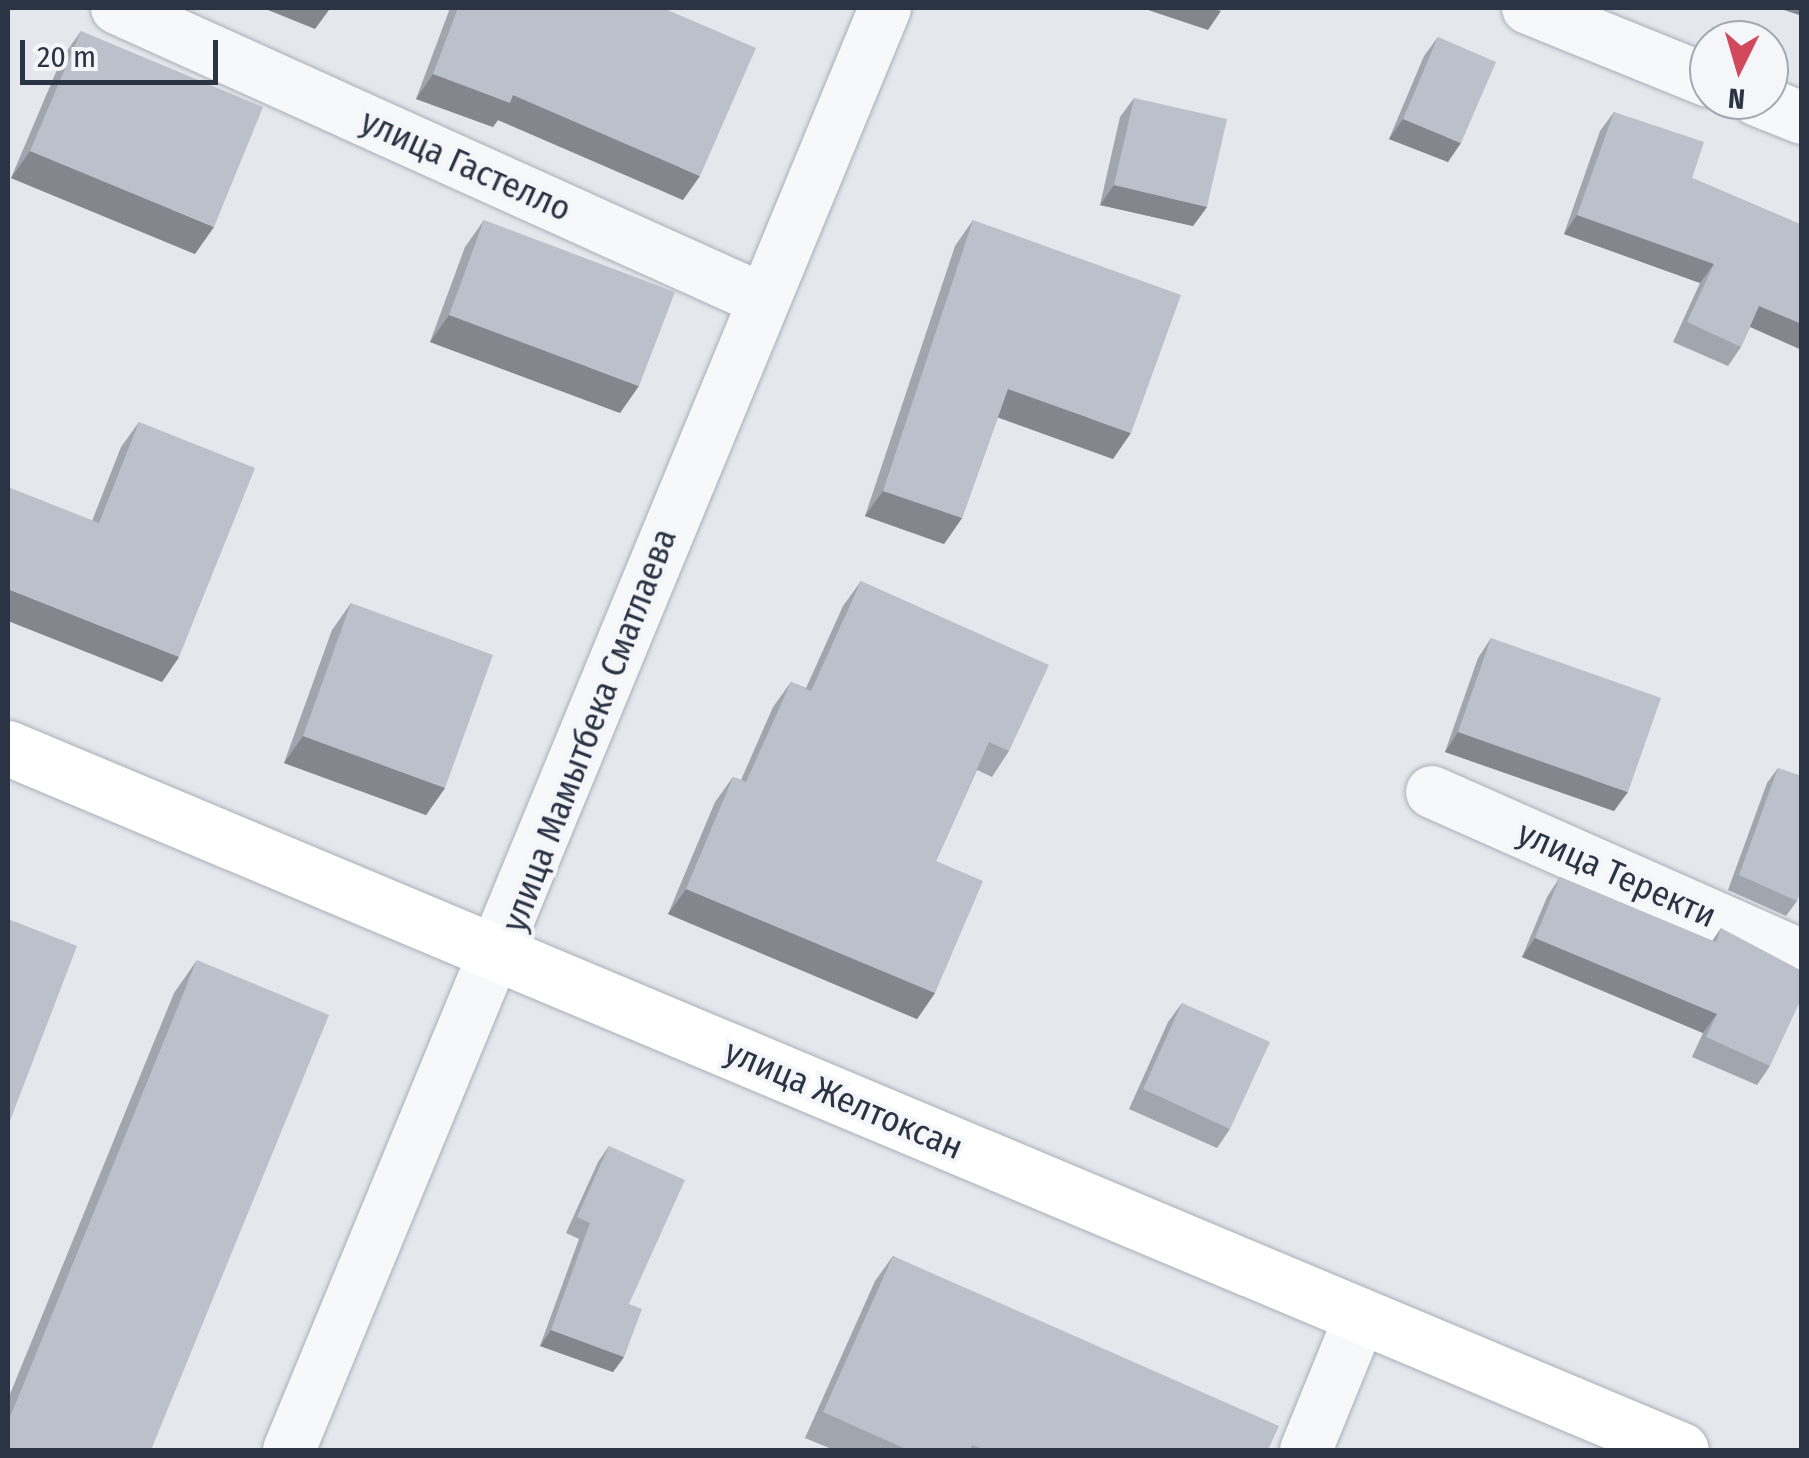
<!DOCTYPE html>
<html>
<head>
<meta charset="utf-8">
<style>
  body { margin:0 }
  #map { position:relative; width:1809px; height:1458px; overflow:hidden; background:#e4e7ec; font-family:"Fira Sans Condensed",sans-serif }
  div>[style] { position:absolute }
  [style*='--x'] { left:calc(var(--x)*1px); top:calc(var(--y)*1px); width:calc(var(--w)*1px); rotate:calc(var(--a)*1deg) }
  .roads { filter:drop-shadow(0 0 2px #a9aeb7) drop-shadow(0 0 2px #a9aeb7) }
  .street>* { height:52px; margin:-26px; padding:0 26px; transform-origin:26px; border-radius:26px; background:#f7f8fa }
  .secondary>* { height:55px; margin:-27.5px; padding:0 27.5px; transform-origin:27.5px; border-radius:27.5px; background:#fff }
  .wall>* { inset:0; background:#a1a5ae }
  .shaded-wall>* { inset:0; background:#83868d }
  .building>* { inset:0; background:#bbc0ca }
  span { translate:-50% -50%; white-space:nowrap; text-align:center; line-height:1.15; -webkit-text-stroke:8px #f4f6f9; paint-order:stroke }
  .street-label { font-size:35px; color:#2b3445 }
  .frame { position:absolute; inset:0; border:10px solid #2b3445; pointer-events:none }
  .north { position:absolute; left:1689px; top:20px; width:100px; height:100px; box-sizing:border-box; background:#f4f6f9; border:2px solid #a4a8b1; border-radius:50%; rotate:185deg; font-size:28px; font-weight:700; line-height:40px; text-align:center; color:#2b3445 }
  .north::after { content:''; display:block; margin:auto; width:35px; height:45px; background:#d1495b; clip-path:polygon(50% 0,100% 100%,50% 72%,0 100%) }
  .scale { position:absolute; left:20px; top:40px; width:198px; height:45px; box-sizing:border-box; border:5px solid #2b3445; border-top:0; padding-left:12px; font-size:30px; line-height:35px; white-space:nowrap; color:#2b3445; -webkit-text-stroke:8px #f4f6f9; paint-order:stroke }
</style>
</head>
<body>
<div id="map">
  <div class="roads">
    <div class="street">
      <div style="--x:117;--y:8;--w:704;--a:24.31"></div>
      <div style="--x:1528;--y:8;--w:195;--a:22"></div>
      <div style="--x:1757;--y:100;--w:48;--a:21.8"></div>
      <div style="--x:1432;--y:792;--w:405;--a:23.9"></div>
      <div style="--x:289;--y:1450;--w:1560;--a:-67.54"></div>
      <div style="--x:1306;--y:1450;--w:143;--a:-67.8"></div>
    </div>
    <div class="secondary">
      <div style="--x:8;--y:748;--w:1814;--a:22.76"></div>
    </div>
  </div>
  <div class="wall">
    <div style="clip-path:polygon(450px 8px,663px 8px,683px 200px,498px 120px,493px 127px,416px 99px)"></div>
    <div style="clip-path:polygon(81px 31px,195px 254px,11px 178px,62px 58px)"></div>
    <div style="clip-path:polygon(1438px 37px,1448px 162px,1389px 139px,1424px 56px)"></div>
    <div style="clip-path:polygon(1134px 98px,1207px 207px,1193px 226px,1100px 205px,1120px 117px)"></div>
    <div style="clip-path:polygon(1614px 112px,1692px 178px,1802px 225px,1802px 350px,1750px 327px,1741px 347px,1728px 366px,1673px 342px,1700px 283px,1564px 234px,1600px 131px)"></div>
    <div style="clip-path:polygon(484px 220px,620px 413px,430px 342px,465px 247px)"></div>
    <div style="clip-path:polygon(973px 220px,1113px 459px,998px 417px,962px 518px,944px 544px,865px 516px,955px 246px)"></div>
    <div style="clip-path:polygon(139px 422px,179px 657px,162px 682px,92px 521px,121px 447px)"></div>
    <div style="clip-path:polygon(861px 581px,1009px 751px,992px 777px,977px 770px,936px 861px,935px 993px,917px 1019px,668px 914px,715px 802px,733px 777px,741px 780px,773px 707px,791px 682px,806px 688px,843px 606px)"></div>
    <div style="clip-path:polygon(351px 603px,445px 788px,426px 815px,284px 763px,332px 630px)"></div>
    <div style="clip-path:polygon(1491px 638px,1614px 811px,1445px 752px,1478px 658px)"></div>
    <div style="clip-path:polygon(1778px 768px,1797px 901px,1786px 916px,1728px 890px,1767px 783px)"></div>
    <div style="clip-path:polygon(1560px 877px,1712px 941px,1721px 928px,1770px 1066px,1757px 1085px,1692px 1057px,1703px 1033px,1522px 957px,1547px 897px)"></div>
    <div style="clip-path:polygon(197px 960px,8px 1450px,8px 1399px,174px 993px)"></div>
    <div style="clip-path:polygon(1182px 1003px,1230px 1129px,1217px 1148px,1129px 1109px,1168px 1022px)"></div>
    <div style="clip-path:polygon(609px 1146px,629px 1304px,624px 1357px,613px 1372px,540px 1346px,579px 1239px,566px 1233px,598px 1162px)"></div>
    <div style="clip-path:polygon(893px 1256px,1268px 1450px,834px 1450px,805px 1438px,875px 1281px)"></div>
  </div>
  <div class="shaded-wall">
    <div style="clip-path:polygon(263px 8px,323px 8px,329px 10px,315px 29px)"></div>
    <div style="clip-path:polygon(1142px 8px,1211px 8px,1221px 11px,1208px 30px)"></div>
    <div style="clip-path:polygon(1778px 8px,1802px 8px,1802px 16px)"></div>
    <div style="clip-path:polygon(433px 74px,513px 95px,700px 176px,683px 200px,498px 120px,493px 127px,416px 99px)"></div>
    <div style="clip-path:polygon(1403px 119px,1461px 143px,1448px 162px,1389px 139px)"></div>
    <div style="clip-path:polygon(30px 151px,214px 227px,195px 254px,11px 178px)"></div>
    <div style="clip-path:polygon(1114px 185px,1207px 207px,1193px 226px,1100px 205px)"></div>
    <div style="clip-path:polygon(1577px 215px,1714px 264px,1700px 283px,1564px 234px)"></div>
    <div style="clip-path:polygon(1759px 306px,1802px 324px,1802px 350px,1746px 325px)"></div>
    <div style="clip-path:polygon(449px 315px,639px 386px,620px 413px,430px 342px)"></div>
    <div style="clip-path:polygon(1008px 389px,1131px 433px,1113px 459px,991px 415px)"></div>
    <div style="clip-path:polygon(883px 491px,962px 518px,944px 544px,865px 516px)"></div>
    <div style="clip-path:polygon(8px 589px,179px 657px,162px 682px,8px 621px)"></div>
    <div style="clip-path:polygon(1458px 732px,1628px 792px,1614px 811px,1445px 752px)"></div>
    <div style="clip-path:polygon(303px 736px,445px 788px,426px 815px,284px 763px)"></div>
    <div style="clip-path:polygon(686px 889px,935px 993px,917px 1019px,668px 914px)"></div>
    <div style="clip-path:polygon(1535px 938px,1717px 1014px,1703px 1033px,1522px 957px)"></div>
    <div style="clip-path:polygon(551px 1330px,624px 1357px,613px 1372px,540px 1346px)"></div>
  </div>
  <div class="building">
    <div style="clip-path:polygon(458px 8px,663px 8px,756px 48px,700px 176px,513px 95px,510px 103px,433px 74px)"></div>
    <div style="clip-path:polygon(81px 31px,263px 107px,214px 227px,30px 151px)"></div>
    <div style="clip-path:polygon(1438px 37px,1496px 62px,1461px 143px,1403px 119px)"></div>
    <div style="clip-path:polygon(1134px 98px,1227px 119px,1207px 207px,1114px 185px)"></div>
    <div style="clip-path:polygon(1614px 112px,1704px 142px,1692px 178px,1802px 225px,1802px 324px,1759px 306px,1741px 347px,1687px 322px,1714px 264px,1577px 215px)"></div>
    <div style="clip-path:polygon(484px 220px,675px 292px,639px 386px,449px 315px)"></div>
    <div style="clip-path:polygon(973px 220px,1181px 295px,1131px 433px,1008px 389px,962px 518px,883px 491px)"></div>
    <div style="clip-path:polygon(139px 422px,255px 468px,179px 657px,8px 589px,8px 487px,99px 523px)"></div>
    <div style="clip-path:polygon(861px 581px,1049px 665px,1009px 751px,989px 742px,936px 861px,983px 881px,935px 993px,686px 889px,733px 777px,746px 782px,791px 682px,811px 691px)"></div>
    <div style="clip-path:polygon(351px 603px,493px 655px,445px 788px,303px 736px)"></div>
    <div style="clip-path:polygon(1491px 638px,1661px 698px,1628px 792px,1458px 732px)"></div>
    <div style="clip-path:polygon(1778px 768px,1802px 776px,1802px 888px,1797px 901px,1739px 875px)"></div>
    <div style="clip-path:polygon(1560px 877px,1716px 942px,1721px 928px,1802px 971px,1802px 997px,1770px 1066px,1706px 1037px,1717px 1014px,1535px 938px)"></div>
    <div style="clip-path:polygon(8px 919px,77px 946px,8px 1126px)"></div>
    <div style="clip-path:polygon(197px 960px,329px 1015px,151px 1450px,8px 1450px,8px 1422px)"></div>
    <div style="clip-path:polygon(1182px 1003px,1270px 1042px,1230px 1129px,1143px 1089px)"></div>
    <div style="clip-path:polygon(609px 1146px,685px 1180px,629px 1304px,642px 1309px,624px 1357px,551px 1330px,590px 1223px,577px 1217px)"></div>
    <div style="clip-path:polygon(893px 1256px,1279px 1426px,1268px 1450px,986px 1450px,972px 1445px,970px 1450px,908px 1450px,823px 1412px)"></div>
  </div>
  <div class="street-label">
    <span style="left:466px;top:165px;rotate:24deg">улица Гастелло</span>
    <span style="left:589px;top:730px;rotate:-69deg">улица Мамытбека Сматлаева</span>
    <span style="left:1617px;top:874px;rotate:24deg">улица Теректи</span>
    <span style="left:844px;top:1099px;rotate:23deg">улица Желтоксан</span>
  </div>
  <div class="frame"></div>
  <div class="north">N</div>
  <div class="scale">20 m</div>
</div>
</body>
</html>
